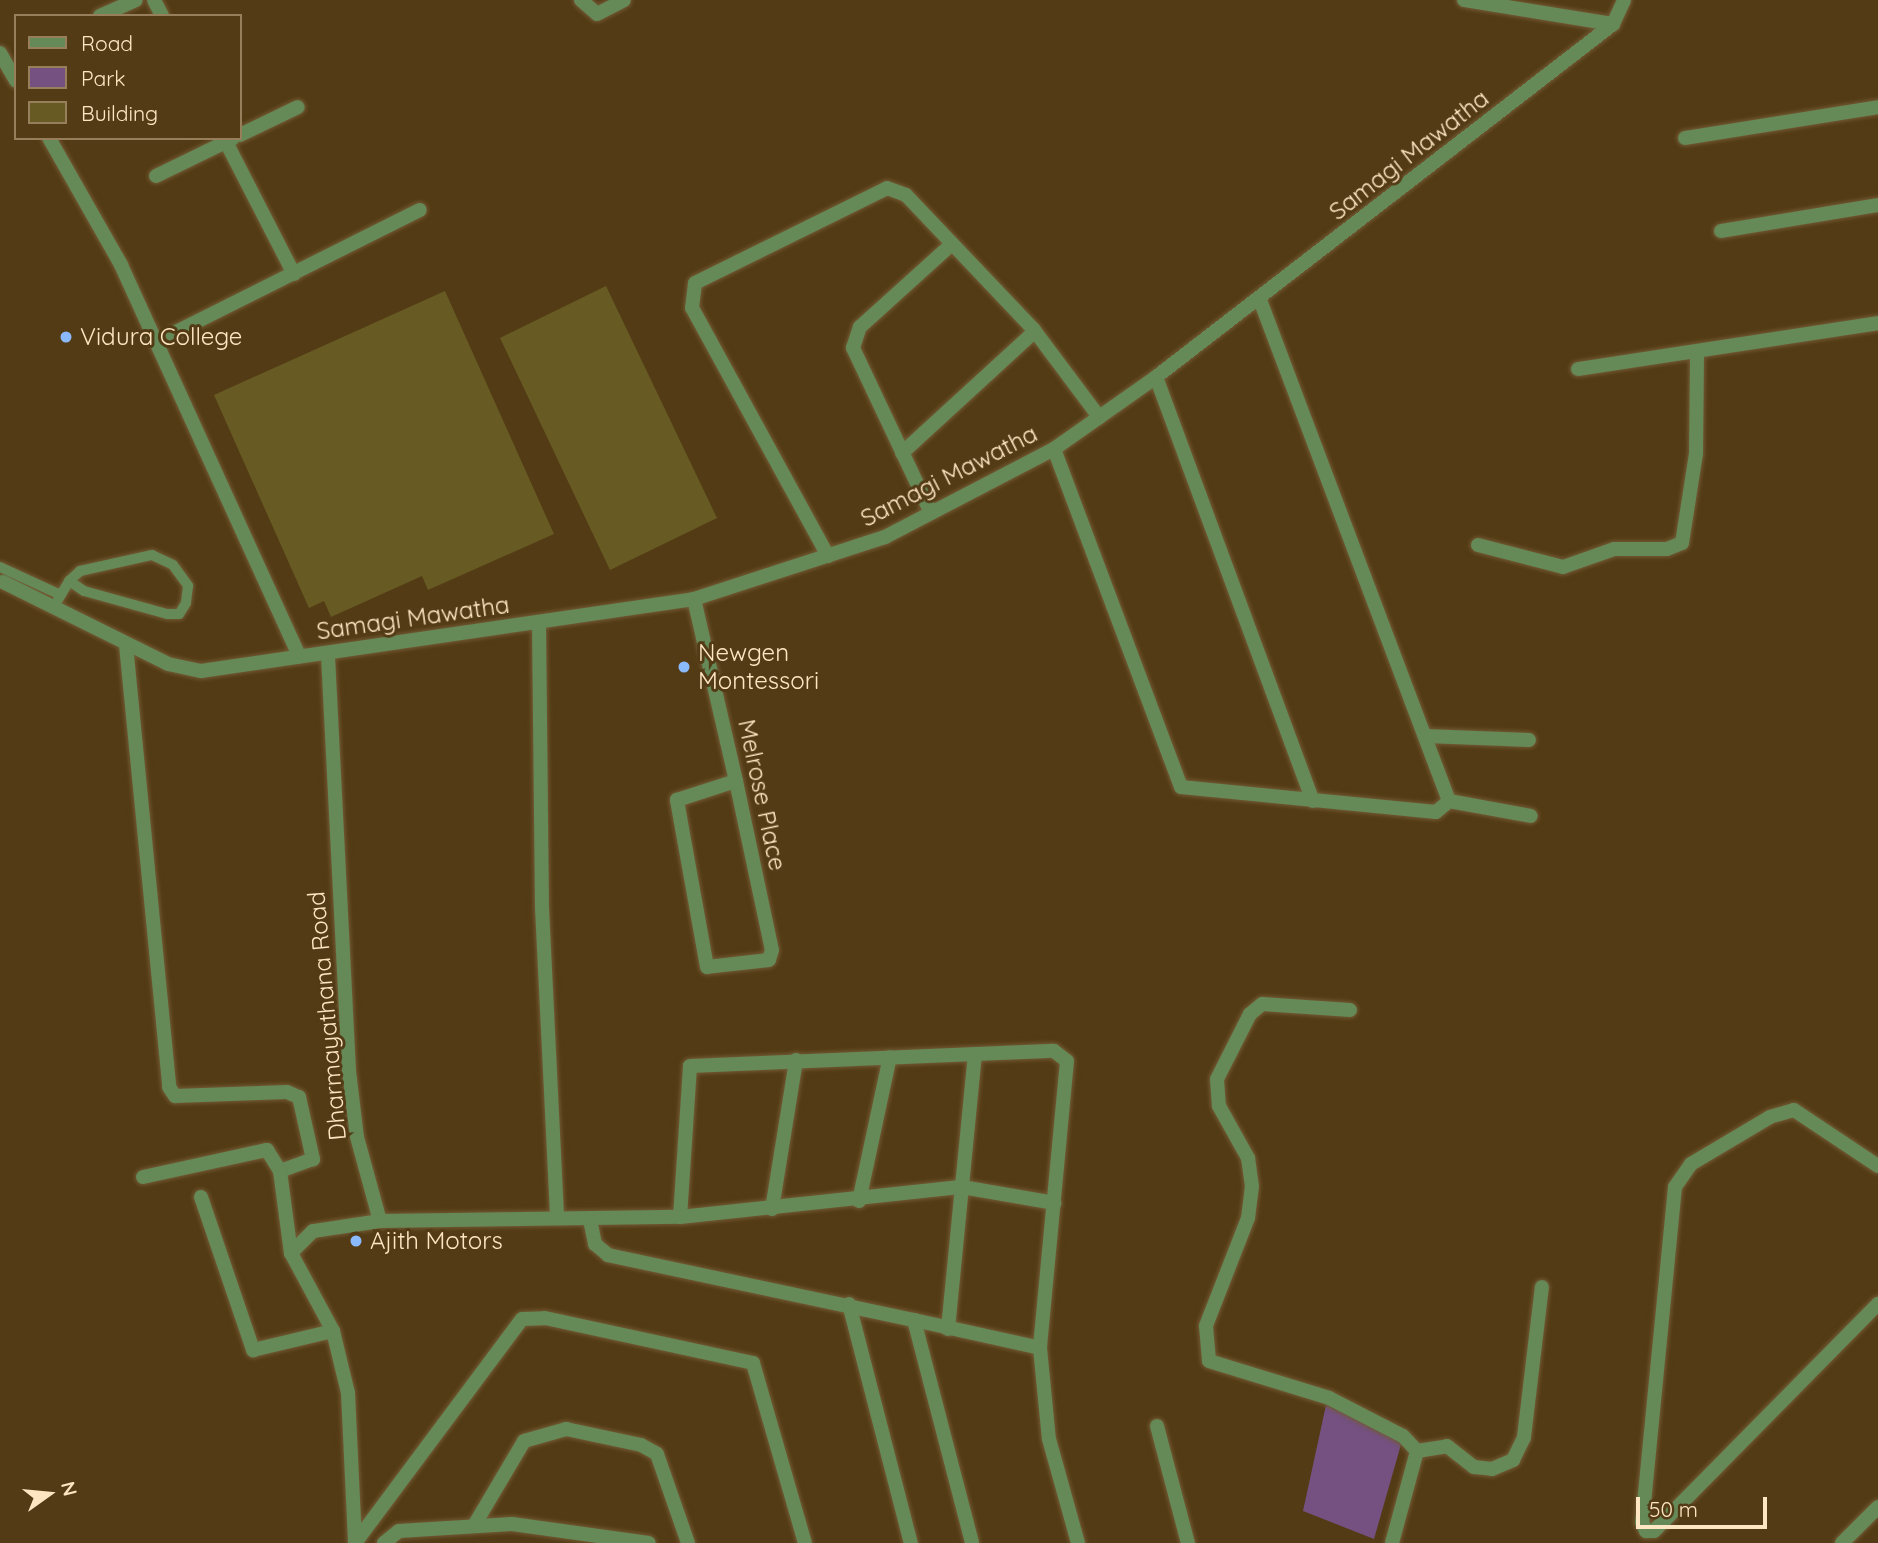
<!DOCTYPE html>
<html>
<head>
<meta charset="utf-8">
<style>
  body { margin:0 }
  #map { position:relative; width:1878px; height:1543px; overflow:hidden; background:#533b15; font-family:Quicksand,sans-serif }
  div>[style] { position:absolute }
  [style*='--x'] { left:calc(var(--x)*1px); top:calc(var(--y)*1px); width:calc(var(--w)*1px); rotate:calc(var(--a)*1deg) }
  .green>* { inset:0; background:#745180 }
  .building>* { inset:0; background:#675b23 }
  .roads { filter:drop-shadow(0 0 2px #725a34) drop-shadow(0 0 2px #725a34) }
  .lane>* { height:10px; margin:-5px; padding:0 5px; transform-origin:5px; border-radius:5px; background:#658957 }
  .street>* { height:14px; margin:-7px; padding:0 7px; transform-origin:7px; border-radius:7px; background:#658957 }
  .dots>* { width:19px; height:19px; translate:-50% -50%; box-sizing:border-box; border:4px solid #533b15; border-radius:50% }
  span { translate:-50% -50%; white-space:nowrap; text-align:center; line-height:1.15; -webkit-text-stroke:6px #533b15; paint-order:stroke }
  .street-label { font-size:24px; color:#fee6c3 }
  .poi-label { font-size:24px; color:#fee6c3 }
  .left { translate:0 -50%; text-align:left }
  .legend { position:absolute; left:14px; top:14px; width:228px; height:126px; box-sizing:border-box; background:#533b15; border:2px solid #977f5b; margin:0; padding:9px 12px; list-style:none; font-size:21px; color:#fee6c3 }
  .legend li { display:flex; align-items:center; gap:14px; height:35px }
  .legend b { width:35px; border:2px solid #977f5b }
  .north { position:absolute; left:14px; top:1459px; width:70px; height:70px; -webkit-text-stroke:5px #533b15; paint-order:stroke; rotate:75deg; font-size:19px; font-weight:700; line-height:28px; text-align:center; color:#fee6c3 }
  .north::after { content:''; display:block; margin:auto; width:24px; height:32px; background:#fee6c3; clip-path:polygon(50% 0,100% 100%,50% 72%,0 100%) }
  .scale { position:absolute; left:1636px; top:1497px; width:131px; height:32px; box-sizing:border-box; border:4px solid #fee6c3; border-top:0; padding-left:9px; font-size:21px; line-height:24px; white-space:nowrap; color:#fee6c3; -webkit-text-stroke:5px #533b15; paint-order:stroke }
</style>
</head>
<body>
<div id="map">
  <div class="green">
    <div style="clip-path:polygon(1326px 1405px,1402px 1441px,1374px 1539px,1303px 1511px)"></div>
  </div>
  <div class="building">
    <div style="clip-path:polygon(606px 286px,717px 518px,610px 570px,500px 338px)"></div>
    <div style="clip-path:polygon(445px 291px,554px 534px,428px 590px,422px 576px,331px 617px,324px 601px,309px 608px,214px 395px)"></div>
  </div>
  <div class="roads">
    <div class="lane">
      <div style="--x:0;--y:567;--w:67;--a:24.7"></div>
      <div style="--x:53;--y:608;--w:31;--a:-59"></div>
      <div style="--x:69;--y:581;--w:15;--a:-42"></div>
      <div style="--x:80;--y:571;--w:74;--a:-12.5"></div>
      <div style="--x:152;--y:555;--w:23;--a:25"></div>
      <div style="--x:173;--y:565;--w:26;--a:54"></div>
      <div style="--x:188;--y:586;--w:17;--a:97"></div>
      <div style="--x:186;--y:603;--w:13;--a:122"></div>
      <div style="--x:179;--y:614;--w:12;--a:180"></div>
      <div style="--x:167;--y:614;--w:86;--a:-164.5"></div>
      <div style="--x:84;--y:591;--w:18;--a:-146"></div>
    </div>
    <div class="street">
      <div style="--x:154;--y:0;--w:18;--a:63"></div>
      <div style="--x:581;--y:0;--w:21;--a:41"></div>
      <div style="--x:597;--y:14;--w:30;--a:-27"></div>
      <div style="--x:1464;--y:0;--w:151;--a:9.2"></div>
      <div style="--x:100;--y:16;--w:39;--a:-24"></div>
      <div style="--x:0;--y:53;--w:32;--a:60"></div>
      <div style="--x:240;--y:135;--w:64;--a:-25.8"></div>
      <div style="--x:49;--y:138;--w:146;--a:60.4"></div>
      <div style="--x:121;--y:265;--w:430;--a:65.5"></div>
      <div style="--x:224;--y:138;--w:153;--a:62.8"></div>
      <div style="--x:1685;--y:138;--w:195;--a:-9.1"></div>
      <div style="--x:156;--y:176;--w:85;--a:-26"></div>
      <div style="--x:1721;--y:231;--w:159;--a:-9.4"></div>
      <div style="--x:1260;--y:300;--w:535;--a:69.33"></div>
      <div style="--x:172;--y:334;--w:277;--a:-26.6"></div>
      <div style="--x:1578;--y:369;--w:304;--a:-8.7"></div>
      <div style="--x:1156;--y:377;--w:452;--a:69.7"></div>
      <div style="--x:1054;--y:449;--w:361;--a:69.4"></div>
      <div style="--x:1181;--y:787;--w:256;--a:5.6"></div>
      <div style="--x:1436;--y:812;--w:17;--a:-40"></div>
      <div style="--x:902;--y:453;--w:180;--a:-42.5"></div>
      <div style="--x:931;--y:513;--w:183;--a:-115.3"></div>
      <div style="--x:853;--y:348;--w:22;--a:-72"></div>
      <div style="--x:860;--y:327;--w:124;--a:-42.1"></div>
      <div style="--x:1478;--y:545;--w:88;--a:14.5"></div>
      <div style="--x:1563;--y:567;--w:54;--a:-19.4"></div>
      <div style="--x:1614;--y:549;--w:53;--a:0"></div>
      <div style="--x:1667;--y:549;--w:16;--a:-22"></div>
      <div style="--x:1682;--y:543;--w:90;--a:-81.1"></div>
      <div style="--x:1696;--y:454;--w:100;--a:-89.4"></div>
      <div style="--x:828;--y:556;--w:283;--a:-118.7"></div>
      <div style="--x:692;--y:308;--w:25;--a:-83"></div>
      <div style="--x:695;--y:283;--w:214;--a:-26.3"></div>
      <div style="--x:887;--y:188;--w:20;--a:20"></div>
      <div style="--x:906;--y:195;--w:186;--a:46.5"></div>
      <div style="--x:1034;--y:330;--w:109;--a:53.2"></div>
      <div style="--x:3;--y:582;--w:184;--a:26.4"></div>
      <div style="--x:168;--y:664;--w:34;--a:12"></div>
      <div style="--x:201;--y:671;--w:498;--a:-8.3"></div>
      <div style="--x:694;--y:599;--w:201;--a:-18"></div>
      <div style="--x:885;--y:537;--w:191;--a:-27.5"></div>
      <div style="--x:1054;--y:449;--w:125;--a:-35.2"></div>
      <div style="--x:1156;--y:377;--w:577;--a:-37.68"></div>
      <div style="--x:1613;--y:24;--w:26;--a:-65"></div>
      <div style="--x:694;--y:599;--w:187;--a:77"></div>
      <div style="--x:736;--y:781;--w:173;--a:78"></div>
      <div style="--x:772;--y:950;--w:10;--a:107"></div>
      <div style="--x:769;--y:960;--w:62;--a:173.6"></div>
      <div style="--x:707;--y:967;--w:170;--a:-100.2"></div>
      <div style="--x:677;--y:800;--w:62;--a:-17.9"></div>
      <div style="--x:539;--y:623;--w:285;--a:89.4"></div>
      <div style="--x:542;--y:908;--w:308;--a:87.2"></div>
      <div style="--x:126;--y:645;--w:444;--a:84.4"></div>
      <div style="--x:169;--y:1087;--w:11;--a:56"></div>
      <div style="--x:175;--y:1096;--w:112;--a:-2"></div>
      <div style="--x:287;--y:1092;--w:13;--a:23"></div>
      <div style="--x:299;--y:1097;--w:64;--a:77.3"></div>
      <div style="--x:313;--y:1159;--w:35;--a:160"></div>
      <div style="--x:328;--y:656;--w:416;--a:87.1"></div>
      <div style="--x:349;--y:1071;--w:66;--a:83.1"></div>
      <div style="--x:357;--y:1137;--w:87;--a:74.7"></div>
      <div style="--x:380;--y:1221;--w:68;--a:171.5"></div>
      <div style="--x:313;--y:1231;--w:31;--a:135"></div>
      <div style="--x:291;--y:1253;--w:89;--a:61.7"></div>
      <div style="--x:333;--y:1331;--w:64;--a:76.4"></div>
      <div style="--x:348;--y:1393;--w:150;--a:87.3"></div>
      <div style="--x:1426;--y:736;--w:103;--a:2.2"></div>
      <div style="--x:1449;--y:801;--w:83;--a:10.4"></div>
      <div style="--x:1350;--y:1010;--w:88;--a:-176.1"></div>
      <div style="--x:1262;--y:1004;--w:16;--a:140"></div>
      <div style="--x:1250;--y:1014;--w:73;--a:116.9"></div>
      <div style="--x:1217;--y:1079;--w:27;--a:86"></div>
      <div style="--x:1219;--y:1106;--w:60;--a:60.9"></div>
      <div style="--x:1248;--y:1158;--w:28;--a:82"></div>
      <div style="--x:1252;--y:1186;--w:32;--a:97"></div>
      <div style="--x:1248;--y:1218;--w:116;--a:111.3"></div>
      <div style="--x:1206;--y:1326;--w:35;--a:85"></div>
      <div style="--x:1209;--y:1361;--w:126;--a:17.1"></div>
      <div style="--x:1329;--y:1398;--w:83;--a:27.2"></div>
      <div style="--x:1403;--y:1436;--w:21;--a:47"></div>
      <div style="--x:1417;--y:1451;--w:95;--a:105.2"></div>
      <div style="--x:1878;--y:1166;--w:101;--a:-146.3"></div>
      <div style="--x:1794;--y:1110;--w:25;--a:164"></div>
      <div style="--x:1770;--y:1117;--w:92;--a:149.3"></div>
      <div style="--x:1691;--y:1164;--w:28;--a:125"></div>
      <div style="--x:1675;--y:1187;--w:337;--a:95.6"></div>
      <div style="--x:1642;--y:1522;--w:10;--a:66"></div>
      <div style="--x:1646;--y:1531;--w:8;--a:0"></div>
      <div style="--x:1654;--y:1531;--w:319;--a:-45.4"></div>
      <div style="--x:143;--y:1177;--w:127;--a:-12.3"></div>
      <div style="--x:267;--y:1150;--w:25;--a:58"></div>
      <div style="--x:280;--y:1171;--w:83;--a:82.4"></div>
      <div style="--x:201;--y:1197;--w:162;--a:71.2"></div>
      <div style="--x:253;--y:1350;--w:82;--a:-13.4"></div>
      <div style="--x:859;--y:1201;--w:147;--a:-77.9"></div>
      <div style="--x:772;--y:1209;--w:151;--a:-80.8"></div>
      <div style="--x:680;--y:1217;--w:151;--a:-86.2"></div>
      <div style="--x:690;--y:1066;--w:364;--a:-2.4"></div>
      <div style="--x:1054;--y:1051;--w:16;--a:38"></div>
      <div style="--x:1067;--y:1061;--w:288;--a:95.4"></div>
      <div style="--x:1040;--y:1348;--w:91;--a:84.4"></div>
      <div style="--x:1049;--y:1439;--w:108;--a:74.4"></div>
      <div style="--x:590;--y:1220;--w:25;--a:78"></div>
      <div style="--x:595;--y:1244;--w:17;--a:40"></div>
      <div style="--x:608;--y:1255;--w:313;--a:12"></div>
      <div style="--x:914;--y:1320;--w:230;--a:75.4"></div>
      <div style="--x:380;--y:1221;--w:300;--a:-0.8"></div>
      <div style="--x:680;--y:1217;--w:284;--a:-6.1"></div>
      <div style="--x:962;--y:1187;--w:94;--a:9.8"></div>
      <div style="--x:849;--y:1304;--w:247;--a:75.5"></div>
      <div style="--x:914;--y:1320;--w:129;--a:12.5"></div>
      <div style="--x:948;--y:1329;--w:276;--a:-84.4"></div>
      <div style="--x:1157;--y:1426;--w:121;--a:75.2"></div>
      <div style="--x:1417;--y:1451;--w:30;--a:-9"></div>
      <div style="--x:1447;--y:1446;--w:34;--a:38"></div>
      <div style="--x:1474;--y:1467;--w:18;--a:6"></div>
      <div style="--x:1492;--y:1469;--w:23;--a:-23"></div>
      <div style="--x:1513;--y:1460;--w:25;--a:-64"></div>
      <div style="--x:1524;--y:1437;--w:151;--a:-83.2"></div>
      <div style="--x:475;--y:1524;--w:96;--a:-59.4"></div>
      <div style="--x:524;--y:1441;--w:44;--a:-15.9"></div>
      <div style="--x:566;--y:1429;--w:77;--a:12"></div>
      <div style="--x:641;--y:1445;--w:18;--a:29"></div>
      <div style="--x:657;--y:1454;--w:94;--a:70.8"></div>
      <div style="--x:355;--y:1543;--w:279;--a:-53.3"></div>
      <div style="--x:522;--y:1319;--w:23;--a:-2"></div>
      <div style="--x:545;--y:1318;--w:213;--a:12.2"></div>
      <div style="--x:753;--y:1363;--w:187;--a:73.9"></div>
      <div style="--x:384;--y:1543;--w:19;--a:-39"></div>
      <div style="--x:399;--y:1531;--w:113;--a:-3.5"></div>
      <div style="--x:512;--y:1524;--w:138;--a:7.9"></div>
      <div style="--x:1842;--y:1543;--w:51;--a:-45"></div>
    </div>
  </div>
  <div class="dots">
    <div style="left:66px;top:337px;background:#8bbafc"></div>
    <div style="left:684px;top:667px;background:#8bbafc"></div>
    <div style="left:356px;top:1241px;background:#8bbafc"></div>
  </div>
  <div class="street-label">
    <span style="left:1409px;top:155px;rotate:-38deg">Samagi Mawatha</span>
    <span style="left:949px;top:476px;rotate:-27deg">Samagi Mawatha</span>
    <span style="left:413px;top:618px;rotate:-8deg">Samagi Mawatha</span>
    <span style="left:762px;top:795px;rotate:78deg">Melrose Place</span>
    <span style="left:327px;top:1016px;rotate:-95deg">Dharmayathana Road</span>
  </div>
  <div class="poi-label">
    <span class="left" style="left:80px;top:337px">Vidura College</span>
    <span class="left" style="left:698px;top:667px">Newgen<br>Montessori</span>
    <span class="left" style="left:370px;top:1241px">Ajith Motors</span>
  </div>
  <ul class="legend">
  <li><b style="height:9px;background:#658957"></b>Road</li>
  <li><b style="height:19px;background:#745180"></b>Park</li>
  <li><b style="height:19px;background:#675b23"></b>Building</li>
  </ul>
  <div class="north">N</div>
  <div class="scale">50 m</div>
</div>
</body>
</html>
